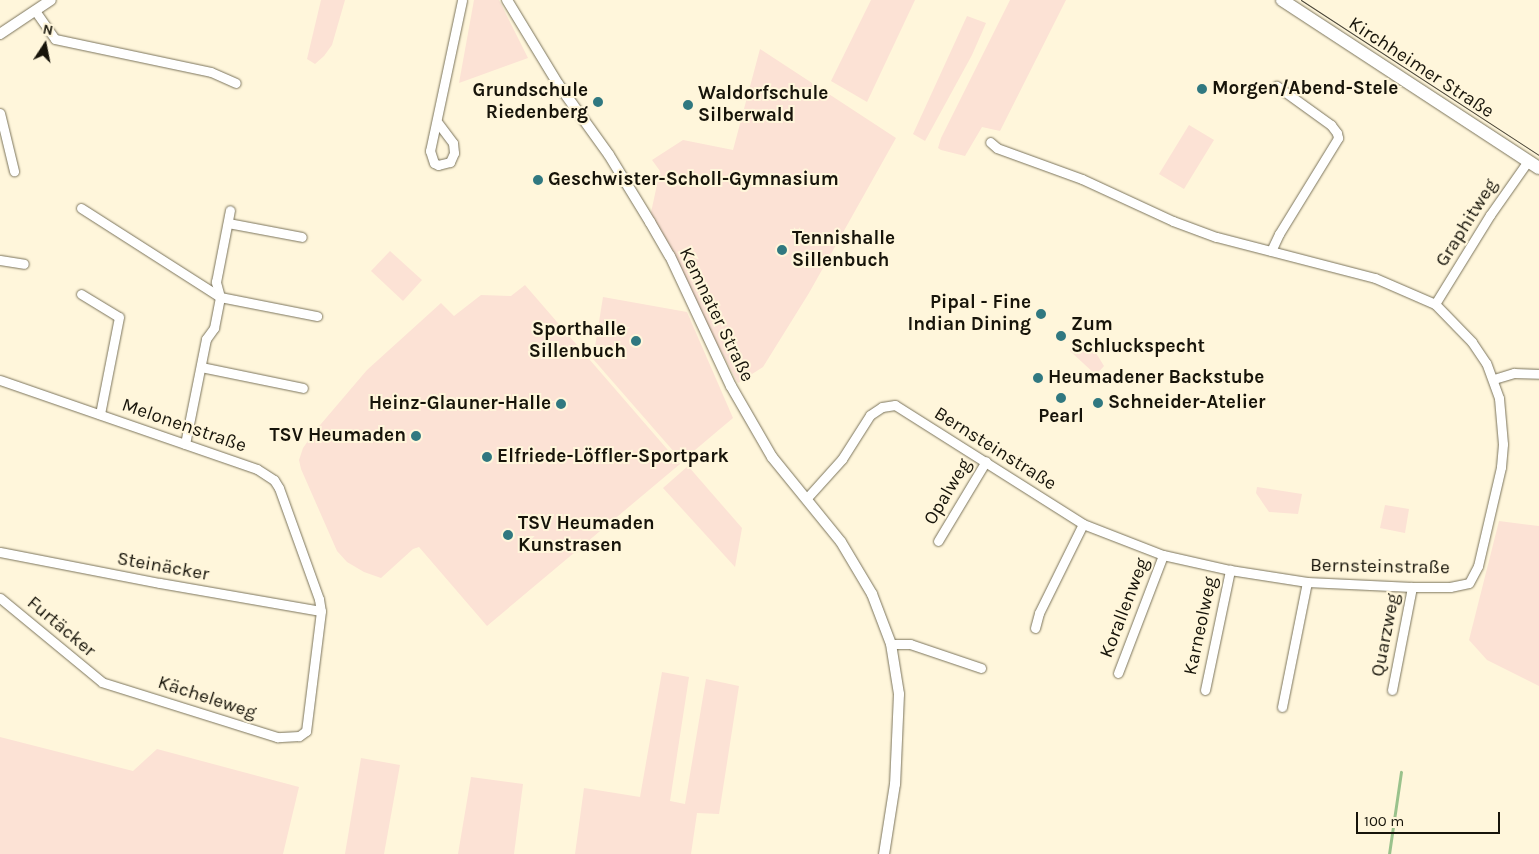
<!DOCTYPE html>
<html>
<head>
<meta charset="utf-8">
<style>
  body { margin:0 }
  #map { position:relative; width:1539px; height:854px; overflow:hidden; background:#fff6db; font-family:Karla,sans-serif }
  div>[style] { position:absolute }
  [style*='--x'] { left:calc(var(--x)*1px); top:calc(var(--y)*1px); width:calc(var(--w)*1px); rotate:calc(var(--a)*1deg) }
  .green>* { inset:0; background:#fce2d5 }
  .stream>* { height:3px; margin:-1.5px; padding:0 1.5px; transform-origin:1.5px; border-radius:1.5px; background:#9ac28c }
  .roads { filter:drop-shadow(0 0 1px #7b745c) drop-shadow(0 0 1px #7b745c) }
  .minor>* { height:9px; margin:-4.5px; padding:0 4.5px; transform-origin:4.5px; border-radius:4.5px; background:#fff }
  .tertiary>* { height:10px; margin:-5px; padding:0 5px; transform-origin:5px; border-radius:5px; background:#fff }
  .secondary>* { height:12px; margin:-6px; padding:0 6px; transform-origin:6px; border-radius:6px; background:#fff }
  .tram>* { height:1px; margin:-0.5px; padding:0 0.5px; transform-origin:0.5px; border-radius:0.5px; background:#494437 }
  .dots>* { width:14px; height:14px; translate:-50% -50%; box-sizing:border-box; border:2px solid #fff6db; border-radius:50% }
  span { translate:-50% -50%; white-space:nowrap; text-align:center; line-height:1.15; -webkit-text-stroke:4px #fff6db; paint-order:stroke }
  .street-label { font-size:19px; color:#17140a }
  .poi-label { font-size:19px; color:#17140a; font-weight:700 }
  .left { translate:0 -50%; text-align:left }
  .right { translate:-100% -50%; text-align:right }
  .north { position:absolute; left:20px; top:20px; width:50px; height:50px; -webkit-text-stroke:4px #fff6db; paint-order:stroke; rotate:11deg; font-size:14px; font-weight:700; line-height:20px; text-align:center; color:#17140a }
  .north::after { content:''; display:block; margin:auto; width:18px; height:22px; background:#17140a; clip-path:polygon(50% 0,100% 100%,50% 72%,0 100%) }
  .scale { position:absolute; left:1356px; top:812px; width:144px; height:22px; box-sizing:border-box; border:2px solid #17140a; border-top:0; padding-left:6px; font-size:15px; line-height:18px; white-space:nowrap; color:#17140a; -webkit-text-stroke:4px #fff6db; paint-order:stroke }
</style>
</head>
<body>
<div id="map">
  <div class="green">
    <div style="clip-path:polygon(321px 0,345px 0,332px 45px,324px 56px,315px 64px,307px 59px)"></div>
    <div style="clip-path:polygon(474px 0,499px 0,528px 58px,459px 83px)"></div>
    <div style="clip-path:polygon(871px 0,915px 0,867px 102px,831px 81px)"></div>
    <div style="clip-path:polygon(1010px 0,1066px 0,1000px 131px,982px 127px,965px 156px,941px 150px,938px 148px,941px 138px)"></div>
    <div style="clip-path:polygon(967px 16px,986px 23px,972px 55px,925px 141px,913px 134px)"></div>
    <div style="clip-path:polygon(760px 49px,896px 138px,809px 293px,763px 367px,738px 383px,650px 217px,660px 171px,652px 160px,683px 140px,733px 150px)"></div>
    <div style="clip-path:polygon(1189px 125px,1214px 140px,1184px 189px,1159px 174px)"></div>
    <div style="clip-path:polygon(390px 251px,422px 280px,403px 301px,371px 271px)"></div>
    <div style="clip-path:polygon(525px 285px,680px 464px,487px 626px,419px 547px,413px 549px,381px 578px,364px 572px,347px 562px,337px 551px,301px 469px,299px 460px,303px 448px,315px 431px,367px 370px,441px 303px,454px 316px,481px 295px,511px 296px)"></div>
    <div style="clip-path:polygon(603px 297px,687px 312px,733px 418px,682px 461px,593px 359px)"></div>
    <div style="clip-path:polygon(1077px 337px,1091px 345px,1104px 366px,1096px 375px,1070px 351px)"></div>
    <div style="clip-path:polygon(688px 466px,742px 528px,735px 567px,663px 488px)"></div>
    <div style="clip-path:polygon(1257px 487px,1302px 494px,1298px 514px,1269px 512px,1256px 493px)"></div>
    <div style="clip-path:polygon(1385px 505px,1409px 509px,1405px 533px,1380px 528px)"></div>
    <div style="clip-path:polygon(1499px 521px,1539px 526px,1539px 686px,1487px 660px,1469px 640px)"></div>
    <div style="clip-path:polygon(662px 672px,689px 677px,670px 801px,685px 804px,706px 679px,739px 686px,719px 814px,697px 813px,691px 854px,575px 854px,584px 788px,640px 797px)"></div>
    <div style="clip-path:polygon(0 737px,133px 771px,157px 749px,299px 787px,283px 854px,0 854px)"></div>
    <div style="clip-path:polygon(361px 758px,400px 765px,384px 854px,345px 854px)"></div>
    <div style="clip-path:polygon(471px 777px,523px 784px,514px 854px,458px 854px)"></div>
  </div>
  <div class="stream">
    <div style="--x:1389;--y:854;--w:83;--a:-81.7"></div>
  </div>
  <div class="roads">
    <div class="minor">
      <div style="--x:36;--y:12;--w:33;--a:55"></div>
      <div style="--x:55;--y:39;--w:159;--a:11.9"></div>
      <div style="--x:211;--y:72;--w:27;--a:24"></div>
      <div style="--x:0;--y:113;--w:60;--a:76.4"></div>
      <div style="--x:438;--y:123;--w:25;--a:53"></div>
      <div style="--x:453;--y:143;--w:10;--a:84"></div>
      <div style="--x:454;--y:153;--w:10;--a:114"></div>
      <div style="--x:450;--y:162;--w:12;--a:166"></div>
      <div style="--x:438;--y:165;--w:4;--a:-153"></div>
      <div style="--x:434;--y:163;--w:13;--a:-108"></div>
      <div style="--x:430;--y:151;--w:154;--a:-78"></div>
      <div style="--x:81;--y:208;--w:165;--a:32.6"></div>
      <div style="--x:220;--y:297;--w:99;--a:11.1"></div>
      <div style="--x:228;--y:223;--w:75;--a:10.7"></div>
      <div style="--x:1271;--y:251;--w:19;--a:-65"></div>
      <div style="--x:1279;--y:234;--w:113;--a:-58.4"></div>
      <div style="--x:1338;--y:138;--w:5;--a:-101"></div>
      <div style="--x:1337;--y:133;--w:10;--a:-127"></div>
      <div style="--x:1331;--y:125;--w:67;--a:-144.2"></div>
      <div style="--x:0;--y:260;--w:24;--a:9"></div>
      <div style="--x:81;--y:294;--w:44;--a:31.2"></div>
      <div style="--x:119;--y:317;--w:99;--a:101.1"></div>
      <div style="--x:1435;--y:304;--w:105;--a:-58.3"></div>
      <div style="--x:1490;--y:215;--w:66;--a:-54.9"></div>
      <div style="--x:201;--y:367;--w:104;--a:11.6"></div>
      <div style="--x:1494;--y:379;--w:21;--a:-17"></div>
      <div style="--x:1514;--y:373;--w:25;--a:2"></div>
      <div style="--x:0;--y:380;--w:272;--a:19.1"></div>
      <div style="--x:257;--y:469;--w:20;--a:33"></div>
      <div style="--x:274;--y:480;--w:9;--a:58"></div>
      <div style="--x:279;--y:488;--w:118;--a:70.2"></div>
      <div style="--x:319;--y:599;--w:12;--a:81"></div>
      <div style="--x:321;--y:611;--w:121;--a:97.1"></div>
      <div style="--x:306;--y:731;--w:9;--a:144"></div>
      <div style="--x:299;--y:736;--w:22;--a:177"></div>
      <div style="--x:277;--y:737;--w:183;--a:-162.6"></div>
      <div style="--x:102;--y:682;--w:132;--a:-140.5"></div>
      <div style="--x:185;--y:444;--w:107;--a:-78.7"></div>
      <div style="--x:206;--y:339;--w:14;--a:-54"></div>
      <div style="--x:214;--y:328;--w:32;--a:-79"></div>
      <div style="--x:220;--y:297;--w:16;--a:-105"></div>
      <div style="--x:216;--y:282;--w:73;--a:-79"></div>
      <div style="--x:806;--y:499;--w:54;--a:-48"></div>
      <div style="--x:842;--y:459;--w:52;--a:-57.5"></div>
      <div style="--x:870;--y:415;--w:14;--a:-34"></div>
      <div style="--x:882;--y:407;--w:13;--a:-9"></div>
      <div style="--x:895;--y:405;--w:222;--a:32.3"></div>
      <div style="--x:1083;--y:524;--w:86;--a:21.2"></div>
      <div style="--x:1163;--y:555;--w:69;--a:12.6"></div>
      <div style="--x:1230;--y:570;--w:78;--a:8.9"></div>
      <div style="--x:1307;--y:582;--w:105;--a:2.7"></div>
      <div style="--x:1412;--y:587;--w:38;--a:0"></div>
      <div style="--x:1450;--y:587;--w:19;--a:-12"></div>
      <div style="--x:1469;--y:583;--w:19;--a:-62"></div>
      <div style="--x:1478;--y:566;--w:102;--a:-76.9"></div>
      <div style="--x:1501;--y:467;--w:23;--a:-85"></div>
      <div style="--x:1503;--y:444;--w:46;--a:-95"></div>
      <div style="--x:1499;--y:398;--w:37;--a:-110"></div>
      <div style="--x:1486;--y:363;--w:25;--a:-124"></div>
      <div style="--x:1472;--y:342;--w:53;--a:-134.2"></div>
      <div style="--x:1435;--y:304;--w:65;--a:-156.6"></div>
      <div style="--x:1375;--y:278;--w:164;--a:-165.5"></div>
      <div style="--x:1216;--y:237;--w:46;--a:-159.6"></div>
      <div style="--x:1173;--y:221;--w:100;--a:-155.2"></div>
      <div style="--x:1082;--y:179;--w:90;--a:-160"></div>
      <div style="--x:997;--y:148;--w:9;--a:-139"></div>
      <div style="--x:938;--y:541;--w:93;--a:-59"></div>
      <div style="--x:0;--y:552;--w:163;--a:11"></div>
      <div style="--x:160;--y:583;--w:163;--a:9.9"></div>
      <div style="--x:1035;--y:628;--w:16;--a:-75"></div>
      <div style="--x:1039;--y:613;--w:99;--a:-63.7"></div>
      <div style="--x:891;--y:644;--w:19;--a:0"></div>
      <div style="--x:910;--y:644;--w:75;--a:18.7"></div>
      <div style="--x:1118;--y:673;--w:126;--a:-69.1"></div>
      <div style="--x:1205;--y:690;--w:123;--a:-78.2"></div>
      <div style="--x:1392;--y:690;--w:105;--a:-79"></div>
      <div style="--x:1282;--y:707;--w:127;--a:-78.7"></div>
    </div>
    <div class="tertiary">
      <div style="--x:507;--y:0;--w:98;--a:58.7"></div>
      <div style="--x:558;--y:84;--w:87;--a:54.3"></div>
      <div style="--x:609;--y:155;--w:79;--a:58.5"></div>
      <div style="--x:650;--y:222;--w:39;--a:60"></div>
      <div style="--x:670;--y:256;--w:144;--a:64.9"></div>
      <div style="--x:731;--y:386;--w:82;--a:60"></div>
      <div style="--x:772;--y:457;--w:109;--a:50.9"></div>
      <div style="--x:841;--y:542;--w:61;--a:59.2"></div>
      <div style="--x:872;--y:594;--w:53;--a:69.2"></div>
      <div style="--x:891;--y:644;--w:51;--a:80.9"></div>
      <div style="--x:899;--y:694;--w:90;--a:92.5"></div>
      <div style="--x:895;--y:784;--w:71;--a:98.9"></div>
      <div style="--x:0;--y:34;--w:61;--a:-33.7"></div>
    </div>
    <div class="secondary">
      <div style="--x:1282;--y:0;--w:307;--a:33.2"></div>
    </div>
  </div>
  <div class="tram">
    <div style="--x:1301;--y:0;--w:284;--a:33.1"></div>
  </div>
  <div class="dots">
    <div style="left:1202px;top:89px;background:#307880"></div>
    <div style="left:598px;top:102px;background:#307880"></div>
    <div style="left:688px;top:105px;background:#307880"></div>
    <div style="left:538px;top:180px;background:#307880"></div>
    <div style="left:782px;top:250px;background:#307880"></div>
    <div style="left:1041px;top:314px;background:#307880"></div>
    <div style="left:1061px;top:336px;background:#307880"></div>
    <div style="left:636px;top:341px;background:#307880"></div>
    <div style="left:1038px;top:378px;background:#307880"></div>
    <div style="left:1061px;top:398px;background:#307880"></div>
    <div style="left:1098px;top:403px;background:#307880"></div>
    <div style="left:561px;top:404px;background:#307880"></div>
    <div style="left:416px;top:436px;background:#307880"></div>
    <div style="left:487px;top:457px;background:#307880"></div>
    <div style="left:508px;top:535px;background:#307880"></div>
  </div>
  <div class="street-label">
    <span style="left:1421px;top:68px;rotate:33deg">Kirchheimer Straße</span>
    <span style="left:1467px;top:223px;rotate:-58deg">Graphitweg</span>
    <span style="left:716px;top:315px;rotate:64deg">Kemnater Straße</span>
    <span style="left:184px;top:426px;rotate:19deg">Melonenstraße</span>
    <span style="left:995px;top:449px;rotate:32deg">Bernsteinstraße</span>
    <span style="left:948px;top:492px;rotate:-59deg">Opalweg</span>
    <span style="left:163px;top:567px;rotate:10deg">Steinäcker</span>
    <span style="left:1380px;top:567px;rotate:1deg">Bernsteinstraße</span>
    <span style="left:1125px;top:608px;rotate:-69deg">Korallenweg</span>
    <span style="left:1201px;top:626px;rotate:-78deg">Karneolweg</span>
    <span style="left:61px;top:627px;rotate:40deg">Furtäcker</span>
    <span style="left:1386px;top:635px;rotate:-79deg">Quarzweg</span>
    <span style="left:207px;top:698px;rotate:18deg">Kächeleweg</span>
  </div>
  <div class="poi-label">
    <span class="left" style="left:1212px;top:89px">Morgen/Abend-Stele</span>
    <span class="right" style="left:588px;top:102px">Grundschule<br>Riedenberg</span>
    <span class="left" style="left:698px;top:105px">Waldorfschule<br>Silberwald</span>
    <span class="left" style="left:548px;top:180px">Geschwister-Scholl-Gymnasium</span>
    <span class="left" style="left:792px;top:250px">Tennishalle<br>Sillenbuch</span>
    <span class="right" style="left:1031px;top:314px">Pipal - Fine<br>Indian Dining</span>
    <span class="left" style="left:1071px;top:336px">Zum<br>Schluckspecht</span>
    <span class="right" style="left:626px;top:341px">Sporthalle<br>Sillenbuch</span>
    <span class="left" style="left:1048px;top:378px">Heumadener Backstube</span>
    <span class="left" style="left:1108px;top:403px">Schneider-Atelier</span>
    <span class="right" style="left:551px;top:404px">Heinz-Glauner-Halle</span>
    <span style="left:1061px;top:417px">Pearl</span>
    <span class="right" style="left:406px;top:436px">TSV Heumaden</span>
    <span class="left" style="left:497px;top:457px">Elfriede-Löffler-Sportpark</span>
    <span class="left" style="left:518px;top:535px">TSV Heumaden<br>Kunstrasen</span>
  </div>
  <div class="north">N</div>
  <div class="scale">100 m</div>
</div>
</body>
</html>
